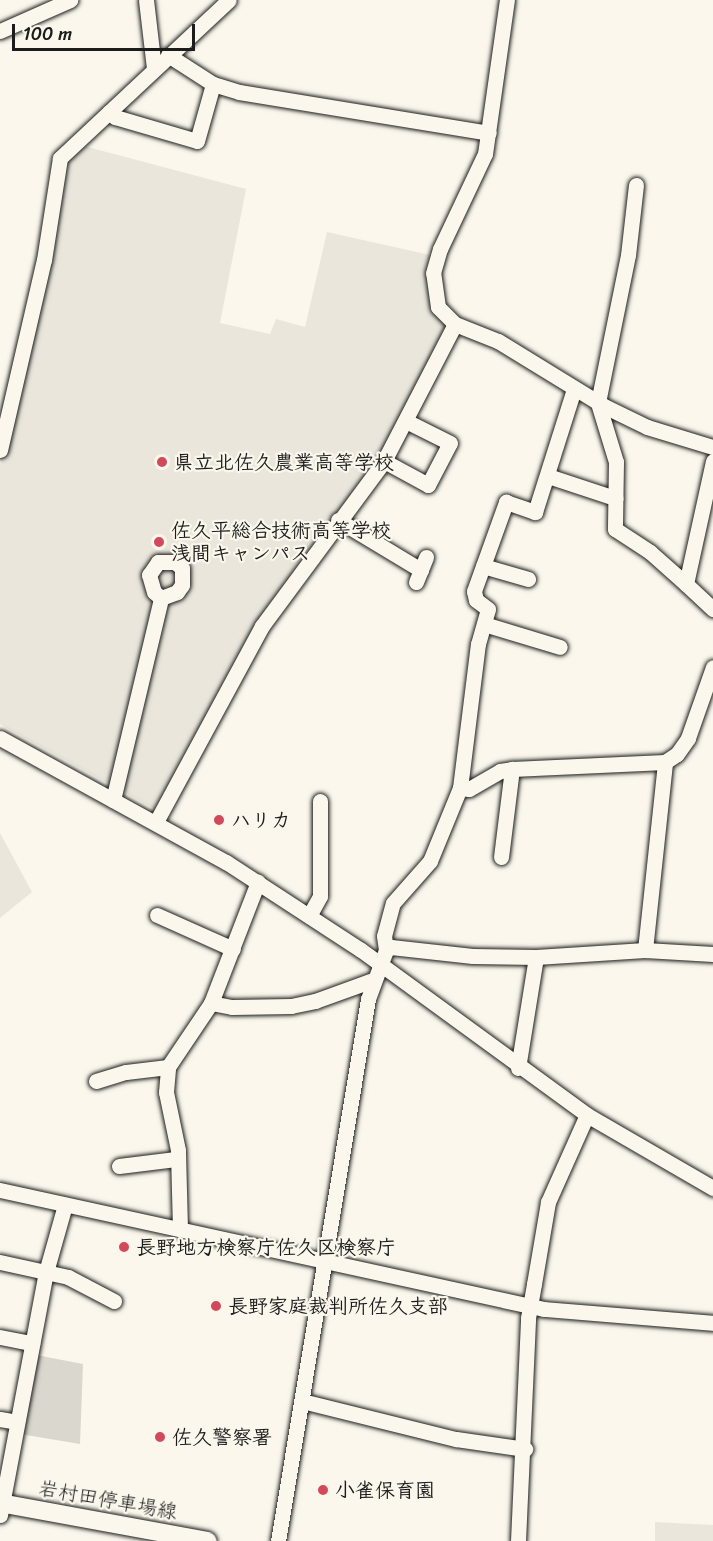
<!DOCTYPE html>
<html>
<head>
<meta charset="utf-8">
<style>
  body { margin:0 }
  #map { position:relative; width:713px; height:1541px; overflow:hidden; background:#fbf7ec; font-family:Sriracha,"Klee One",sans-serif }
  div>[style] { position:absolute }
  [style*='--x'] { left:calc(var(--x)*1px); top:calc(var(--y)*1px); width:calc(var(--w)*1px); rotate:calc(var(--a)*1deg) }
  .built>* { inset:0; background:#eae6dc }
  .green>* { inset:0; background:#dad7ce }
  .roads { filter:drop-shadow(0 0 2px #1c1c1c) drop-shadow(0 0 2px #1c1c1c) }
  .minor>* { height:15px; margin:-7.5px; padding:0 7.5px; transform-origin:7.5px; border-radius:7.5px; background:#fbf7ec }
  .major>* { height:18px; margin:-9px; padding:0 9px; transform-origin:9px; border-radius:9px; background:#fbf7ec }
  .dots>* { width:16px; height:16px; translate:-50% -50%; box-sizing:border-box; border:3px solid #fbf7ec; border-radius:50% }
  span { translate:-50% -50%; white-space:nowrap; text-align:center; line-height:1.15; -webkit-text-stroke:4.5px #fbf7ec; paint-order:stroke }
  .poi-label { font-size:20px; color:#1c1c1c; font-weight:700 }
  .left { translate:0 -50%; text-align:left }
  .street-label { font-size:20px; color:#1c1c1c }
  .scale { position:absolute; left:12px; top:24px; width:183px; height:27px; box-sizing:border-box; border:3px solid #1c1c1c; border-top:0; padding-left:8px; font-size:18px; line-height:21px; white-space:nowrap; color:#1c1c1c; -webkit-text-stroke:4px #fbf7ec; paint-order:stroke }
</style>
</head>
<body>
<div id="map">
  <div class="built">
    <div style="clip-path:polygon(84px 146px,246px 189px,220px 323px,270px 334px,276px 319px,305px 327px,327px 232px,430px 255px,427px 267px,429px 297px,447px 325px,396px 433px,261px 618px,155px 809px,0 724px,0 466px,70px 157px)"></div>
    <div style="clip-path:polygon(0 833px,32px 892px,0 918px)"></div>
    <div style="clip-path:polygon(655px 1522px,713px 1525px,713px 1541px,655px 1541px)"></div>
  </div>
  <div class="green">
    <div style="clip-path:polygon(36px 1355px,83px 1364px,80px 1444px,20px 1434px)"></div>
  </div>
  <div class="roads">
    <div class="minor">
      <div style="--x:146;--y:0;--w:68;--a:83.3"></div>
      <div style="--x:0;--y:31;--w:77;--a:-23.9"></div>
      <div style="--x:168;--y:55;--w:54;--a:32.8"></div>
      <div style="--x:213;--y:84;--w:27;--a:17"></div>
      <div style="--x:239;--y:92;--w:253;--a:9.3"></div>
      <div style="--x:109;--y:112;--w:8;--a:40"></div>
      <div style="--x:115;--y:117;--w:85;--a:16.3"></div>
      <div style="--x:197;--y:141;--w:59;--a:-74.3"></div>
      <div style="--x:636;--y:185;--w:70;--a:96.5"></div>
      <div style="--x:628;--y:255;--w:151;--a:101.5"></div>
      <div style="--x:598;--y:403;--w:62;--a:73"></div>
      <div style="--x:616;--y:462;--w:67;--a:90.9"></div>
      <div style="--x:615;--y:529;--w:42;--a:33.3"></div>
      <div style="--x:650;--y:552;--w:48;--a:41.6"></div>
      <div style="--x:455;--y:324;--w:46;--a:21.6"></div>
      <div style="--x:498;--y:341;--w:124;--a:31.5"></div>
      <div style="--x:604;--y:406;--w:48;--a:26"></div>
      <div style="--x:647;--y:427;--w:69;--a:16.9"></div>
      <div style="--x:0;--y:450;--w:195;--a:-77"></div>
      <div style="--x:44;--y:260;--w:103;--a:-81.1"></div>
      <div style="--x:60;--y:158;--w:231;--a:-43.1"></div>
      <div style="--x:384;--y:461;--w:50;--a:28.6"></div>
      <div style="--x:428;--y:485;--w:47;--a:-62.4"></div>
      <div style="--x:450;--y:443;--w:47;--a:-153.4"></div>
      <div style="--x:713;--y:461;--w:126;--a:102.4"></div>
      <div style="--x:686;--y:584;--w:37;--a:43"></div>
      <div style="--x:548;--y:476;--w:71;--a:18.2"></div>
      <div style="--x:338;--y:520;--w:97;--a:31.1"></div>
      <div style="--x:483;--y:566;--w:47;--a:16.1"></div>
      <div style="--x:416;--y:582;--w:27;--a:-68"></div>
      <div style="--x:484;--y:624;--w:79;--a:16.8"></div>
      <div style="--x:0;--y:738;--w:258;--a:28.8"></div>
      <div style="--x:226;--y:862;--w:161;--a:33.1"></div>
      <div style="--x:361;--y:950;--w:280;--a:36.1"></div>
      <div style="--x:587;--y:1115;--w:146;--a:30.1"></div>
      <div style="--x:460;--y:788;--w:9;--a:6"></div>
      <div style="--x:469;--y:789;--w:36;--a:-30"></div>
      <div style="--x:500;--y:771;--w:12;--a:-9"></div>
      <div style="--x:512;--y:769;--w:153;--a:-2.6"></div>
      <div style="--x:665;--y:762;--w:14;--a:-34"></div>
      <div style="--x:677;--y:754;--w:19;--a:-55"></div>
      <div style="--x:688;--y:738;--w:75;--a:-70.6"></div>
      <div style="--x:113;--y:800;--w:208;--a:-76.6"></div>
      <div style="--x:161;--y:598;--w:9;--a:-139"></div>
      <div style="--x:154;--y:592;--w:18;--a:-106"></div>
      <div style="--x:149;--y:575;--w:16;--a:-55"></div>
      <div style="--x:158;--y:562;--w:17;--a:0"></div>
      <div style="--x:175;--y:562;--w:9;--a:41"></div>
      <div style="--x:182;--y:568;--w:17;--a:90"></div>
      <div style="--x:182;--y:585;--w:9;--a:126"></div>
      <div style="--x:177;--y:592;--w:17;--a:159"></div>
      <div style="--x:156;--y:822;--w:223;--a:-61.6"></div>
      <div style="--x:262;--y:626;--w:205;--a:-53.5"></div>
      <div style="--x:384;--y:461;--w:154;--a:-62.6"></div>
      <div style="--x:455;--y:324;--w:24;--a:-135"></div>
      <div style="--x:438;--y:307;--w:34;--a:-98"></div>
      <div style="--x:433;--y:273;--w:25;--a:-74"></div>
      <div style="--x:440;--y:249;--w:105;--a:-64.7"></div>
      <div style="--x:485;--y:154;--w:156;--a:-81.9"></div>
      <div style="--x:501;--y:857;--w:89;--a:-82.9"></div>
      <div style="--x:157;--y:915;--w:83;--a:24.1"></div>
      <div style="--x:309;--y:916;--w:23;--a:-61"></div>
      <div style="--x:320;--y:896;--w:95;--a:-90"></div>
      <div style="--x:386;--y:950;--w:14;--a:-98"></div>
      <div style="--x:384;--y:936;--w:34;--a:-75"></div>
      <div style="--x:393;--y:903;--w:56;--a:-48.6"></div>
      <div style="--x:430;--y:861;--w:79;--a:-67.7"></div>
      <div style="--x:460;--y:788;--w:145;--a:-82.9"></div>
      <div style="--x:478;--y:644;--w:36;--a:-74"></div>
      <div style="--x:488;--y:609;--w:15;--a:-143"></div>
      <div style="--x:476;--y:600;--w:9;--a:-103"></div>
      <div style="--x:474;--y:591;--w:95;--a:-70.2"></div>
      <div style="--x:506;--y:502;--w:31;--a:19"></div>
      <div style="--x:535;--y:512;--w:129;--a:-72.4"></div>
      <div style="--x:645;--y:950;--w:189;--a:-83.9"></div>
      <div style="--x:211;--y:1003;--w:21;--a:11"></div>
      <div style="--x:232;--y:1007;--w:59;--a:-1"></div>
      <div style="--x:291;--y:1006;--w:25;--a:-12"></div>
      <div style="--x:315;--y:1001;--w:62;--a:-19.9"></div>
      <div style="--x:518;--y:1068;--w:112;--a:-80.8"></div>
      <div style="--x:96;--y:1081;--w:31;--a:-17"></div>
      <div style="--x:126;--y:1072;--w:42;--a:-6.8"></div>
      <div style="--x:119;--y:1166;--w:57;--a:-7"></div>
      <div style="--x:0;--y:1190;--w:557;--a:12.34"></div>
      <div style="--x:544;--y:1309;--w:170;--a:4.7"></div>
      <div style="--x:180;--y:1229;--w:79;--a:-91.5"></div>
      <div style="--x:178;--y:1150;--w:59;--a:-101.7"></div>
      <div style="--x:166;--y:1092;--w:25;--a:-85"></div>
      <div style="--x:168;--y:1067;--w:77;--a:-56.1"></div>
      <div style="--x:211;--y:1003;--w:130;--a:-68.8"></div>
      <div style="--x:0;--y:1262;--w:70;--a:12.4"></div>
      <div style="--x:68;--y:1277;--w:52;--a:27.6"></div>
      <div style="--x:0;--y:1337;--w:33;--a:11"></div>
      <div style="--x:302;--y:1401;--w:159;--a:13.9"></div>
      <div style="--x:456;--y:1439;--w:70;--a:8.2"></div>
      <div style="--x:0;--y:1419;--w:17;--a:10"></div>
      <div style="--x:0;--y:1515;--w:247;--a:-79.3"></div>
      <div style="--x:46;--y:1272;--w:70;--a:-74.2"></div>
      <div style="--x:278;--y:1541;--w:549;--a:-80.57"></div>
      <div style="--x:368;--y:999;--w:52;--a:-69.8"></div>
      <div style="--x:386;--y:950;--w:6;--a:-31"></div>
      <div style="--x:391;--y:947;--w:82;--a:6.3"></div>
      <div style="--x:473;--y:956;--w:63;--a:0.9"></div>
      <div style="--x:536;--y:957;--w:109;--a:-3.7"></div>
      <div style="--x:645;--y:950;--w:68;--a:3.4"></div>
      <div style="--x:518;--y:1541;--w:223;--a:-87.4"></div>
      <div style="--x:528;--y:1318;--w:35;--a:-80"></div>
      <div style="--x:534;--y:1284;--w:83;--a:-80.3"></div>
      <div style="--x:548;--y:1202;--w:95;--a:-65.9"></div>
    </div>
    <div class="major">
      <div style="--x:0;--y:1503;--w:211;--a:10.4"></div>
    </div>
  </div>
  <div class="dots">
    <div style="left:162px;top:462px;background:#d1495b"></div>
    <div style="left:159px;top:542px;background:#d1495b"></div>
    <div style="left:219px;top:820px;background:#d1495b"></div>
    <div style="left:124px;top:1247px;background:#d1495b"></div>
    <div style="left:216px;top:1306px;background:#d1495b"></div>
    <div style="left:160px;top:1437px;background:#d1495b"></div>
    <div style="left:323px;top:1490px;background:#d1495b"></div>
  </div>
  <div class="poi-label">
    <span class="left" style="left:174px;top:462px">県立北佐久農業高等学校</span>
    <span class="left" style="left:171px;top:542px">佐久平総合技術高等学校<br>浅間キャンパス</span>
    <span class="left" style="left:231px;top:820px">ハリカ</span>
    <span class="left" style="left:136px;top:1247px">長野地方検察庁佐久区検察庁</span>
    <span class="left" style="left:228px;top:1306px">長野家庭裁判所佐久支部</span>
    <span class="left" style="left:172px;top:1437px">佐久警察署</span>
    <span class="left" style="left:335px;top:1490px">小雀保育園</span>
  </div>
  <div class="street-label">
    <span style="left:108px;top:1500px;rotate:10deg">岩村田停車場線</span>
  </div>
  <div class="scale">100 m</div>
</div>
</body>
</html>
